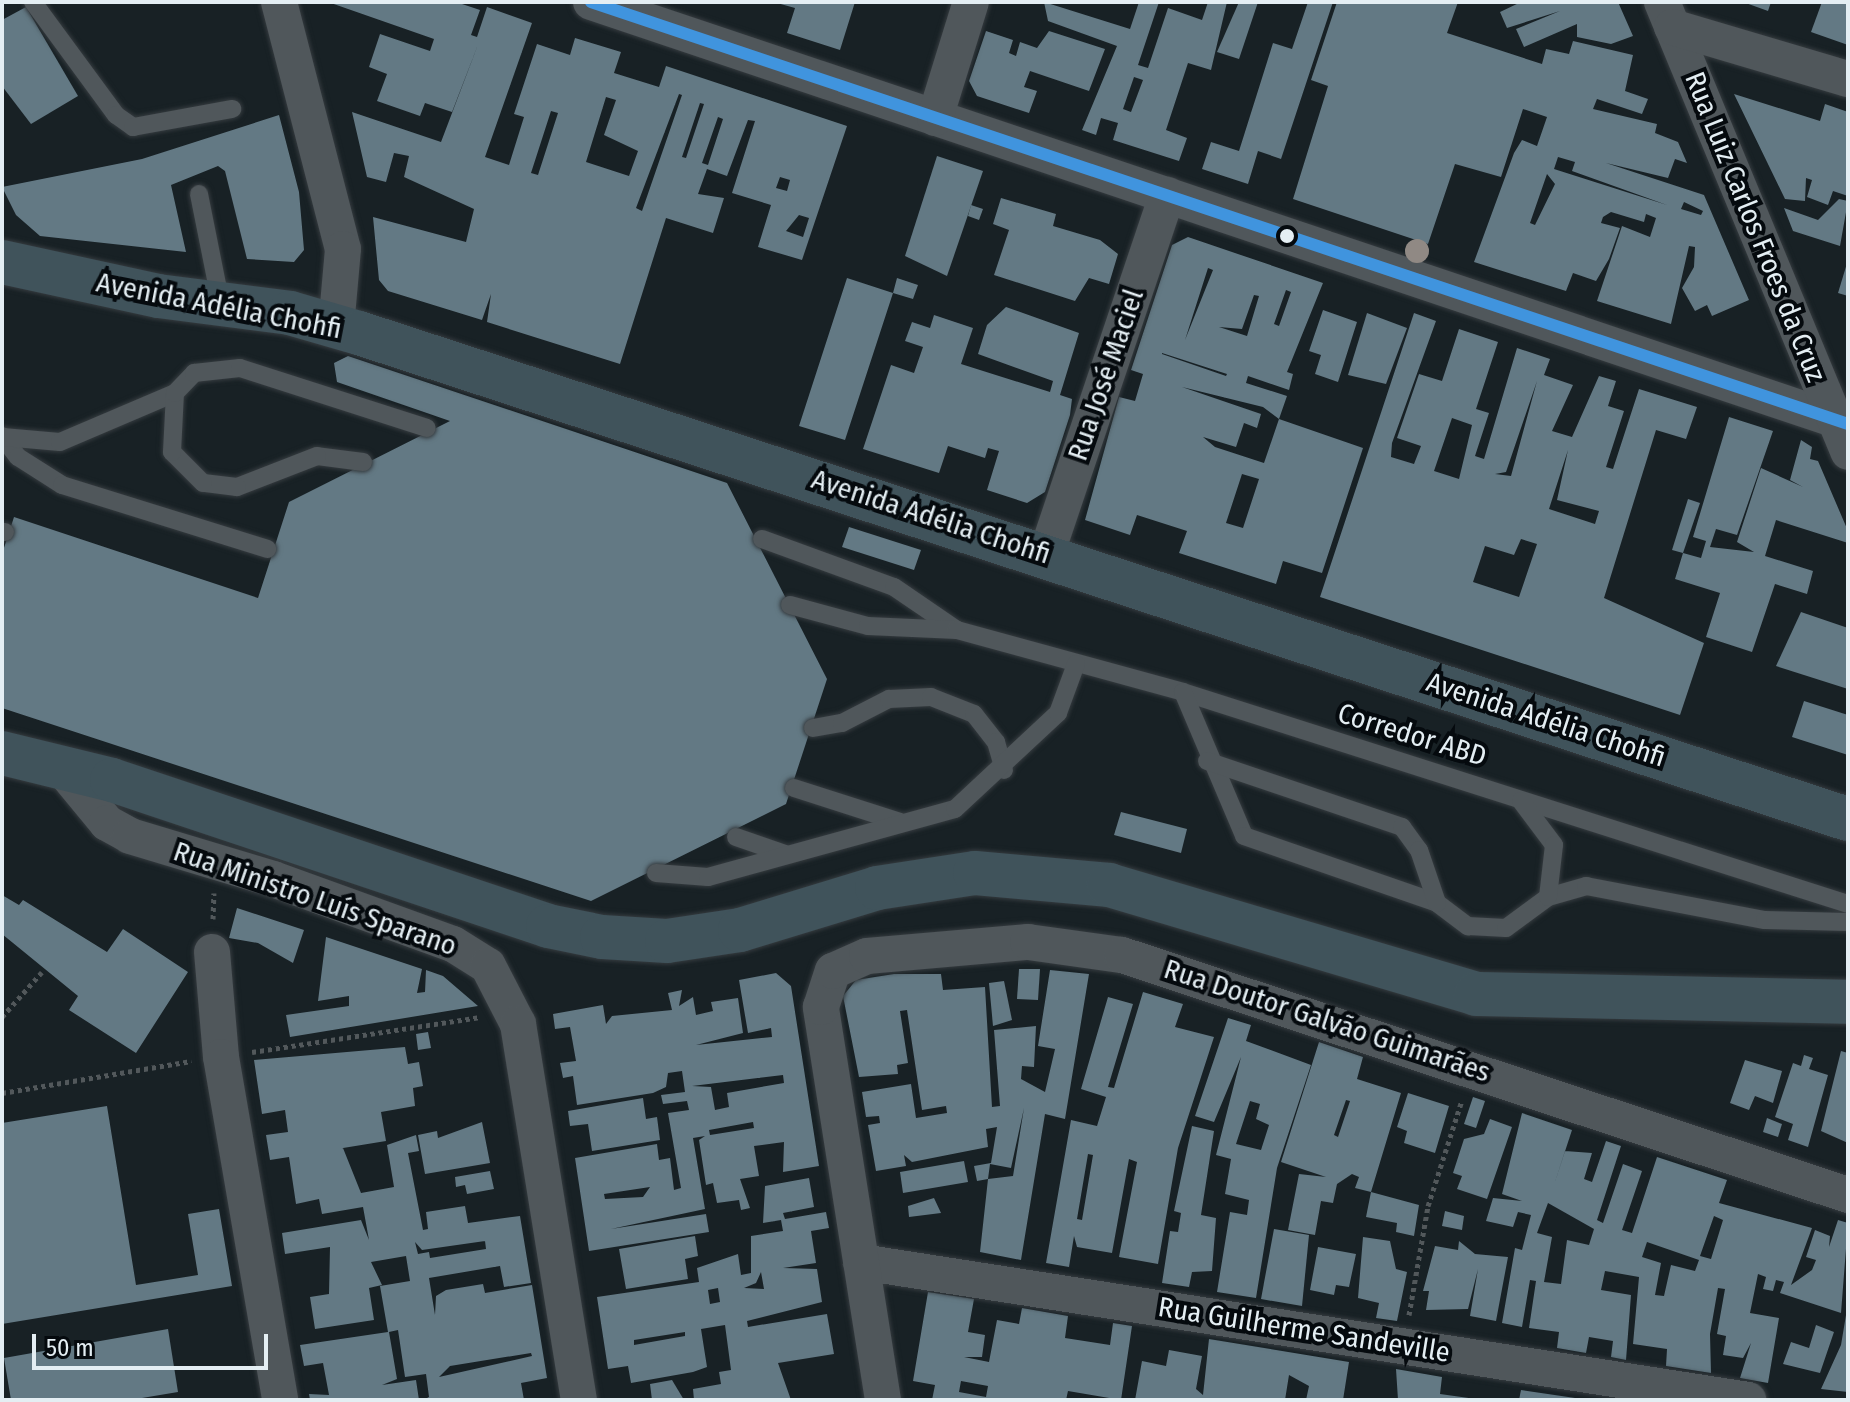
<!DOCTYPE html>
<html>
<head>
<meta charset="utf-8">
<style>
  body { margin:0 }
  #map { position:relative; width:1850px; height:1402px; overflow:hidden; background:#182125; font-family:"Fira Sans Condensed",sans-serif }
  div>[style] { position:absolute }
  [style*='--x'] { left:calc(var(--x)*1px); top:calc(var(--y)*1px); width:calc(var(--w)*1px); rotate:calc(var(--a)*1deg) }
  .building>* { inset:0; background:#637984 }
  .path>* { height:5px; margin-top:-2.5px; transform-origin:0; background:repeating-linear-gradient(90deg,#52585b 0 4px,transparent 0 8px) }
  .roads { filter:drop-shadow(0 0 2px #353b3f) drop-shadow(0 0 2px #353b3f) }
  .lane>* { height:18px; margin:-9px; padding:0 9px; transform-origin:9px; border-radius:9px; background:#50575b }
  .street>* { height:36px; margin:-18px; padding:0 18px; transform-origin:18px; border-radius:18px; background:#50575b }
  .highway>* { height:44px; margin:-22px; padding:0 22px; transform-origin:22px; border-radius:22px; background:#40535b }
  .bus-1>* { height:12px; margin:-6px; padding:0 6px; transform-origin:6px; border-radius:6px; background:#4094de }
  .trees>* { width:24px; height:24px; margin:-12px; border-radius:50%; background:#908984 }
  .dots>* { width:22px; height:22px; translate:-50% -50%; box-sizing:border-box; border:4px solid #050a0e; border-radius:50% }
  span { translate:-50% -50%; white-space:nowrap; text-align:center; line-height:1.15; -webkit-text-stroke:8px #050a0e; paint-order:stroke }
  .street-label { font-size:28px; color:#e4eef3 }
  .frame { position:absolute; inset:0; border:4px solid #e4eef3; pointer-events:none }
  .scale { position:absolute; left:32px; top:1334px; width:236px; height:36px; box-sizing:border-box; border:4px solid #e4eef3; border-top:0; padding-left:10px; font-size:24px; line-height:28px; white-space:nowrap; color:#e4eef3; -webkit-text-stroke:6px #050a0e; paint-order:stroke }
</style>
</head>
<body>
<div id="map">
  <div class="building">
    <div style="clip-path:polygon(evenodd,328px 2px,456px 2px,480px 10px,471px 35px,477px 37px,487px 7px,532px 23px,485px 157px,509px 165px,524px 117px,514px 114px,537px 44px,570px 55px,575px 38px,621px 52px,614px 73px,659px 87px,666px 66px,847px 126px,802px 260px,758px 247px,771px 205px,732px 193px,755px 121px,748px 120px,727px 176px,707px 169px,698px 194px,724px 198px,713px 233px,666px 218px,620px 364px,487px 322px,491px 294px,482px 320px,388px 291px,379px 280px,373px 217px,466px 242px,474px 209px,404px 177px,409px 156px,394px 153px,386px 182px,367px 177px,352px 112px,441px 142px,479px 42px,452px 112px,425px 103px,420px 116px,377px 101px,387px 74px,369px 67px,380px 34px,430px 51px,434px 39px,328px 2px,679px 94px,682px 95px,642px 211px,636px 208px,679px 94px,328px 2px,606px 97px,616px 100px,604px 135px,638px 151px,629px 176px,586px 162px,606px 97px,328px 2px,700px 103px,704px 104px,686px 158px,682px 157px,700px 103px,328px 2px,551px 111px,558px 113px,538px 175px,531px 173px,551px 111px,328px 2px,718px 117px,723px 119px,708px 165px,702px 163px,718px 117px,328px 2px,780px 177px,790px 180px,787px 191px,776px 188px,780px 177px,328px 2px,799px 215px,809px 218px,803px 237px,786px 231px,799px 215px)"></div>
    <div style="clip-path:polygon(855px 2px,840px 50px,787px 33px,795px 8px,777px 3px)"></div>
    <div style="clip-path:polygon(evenodd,1044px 2px,1130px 29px,1139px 2px,1159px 2px,1138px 65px,1148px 68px,1168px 8px,1202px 20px,1208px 2px,1227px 2px,1211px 70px,1188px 63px,1166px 130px,1187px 138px,1179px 161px,1113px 140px,1118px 123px,1101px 118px,1096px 135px,1082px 130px,1117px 46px,1048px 21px,1044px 2px,1134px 77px,1143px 80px,1131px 112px,1123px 109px,1134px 77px)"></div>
    <div style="clip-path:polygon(1239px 2px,1258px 2px,1239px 59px,1217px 52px)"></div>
    <div style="clip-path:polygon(1308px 2px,1333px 2px,1281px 159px,1258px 151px,1248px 184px,1202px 169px,1211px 142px,1239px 151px,1273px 43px,1292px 49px)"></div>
    <div style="clip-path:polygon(evenodd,1337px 2px,1458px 2px,1447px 33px,1542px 64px,1546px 49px,1569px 54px,1573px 41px,1633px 55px,1625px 91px,1648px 99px,1642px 114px,1597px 99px,1593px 109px,1657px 124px,1655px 133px,1678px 142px,1687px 163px,1675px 159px,1668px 178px,1606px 163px,1704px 195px,1749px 300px,1712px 316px,1707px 305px,1695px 311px,1682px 288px,1694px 267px,1695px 247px,1689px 246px,1671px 324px,1597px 301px,1622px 226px,1650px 237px,1656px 218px,1646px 214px,1644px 222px,1611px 212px,1603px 217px,1601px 223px,1620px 228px,1609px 259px,1596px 281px,1573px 273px,1566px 291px,1474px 262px,1514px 153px,1522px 140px,1537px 146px,1547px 117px,1523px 109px,1501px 177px,1455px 164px,1428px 244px,1293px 199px,1328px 86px,1311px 80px,1337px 2px,1558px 157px,1575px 162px,1572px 171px,1667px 205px,1554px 169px,1558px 157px,1337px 2px,1547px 174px,1555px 184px,1535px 225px,1530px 223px,1547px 174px,1337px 2px,1684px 202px,1703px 211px,1701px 215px,1681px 209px,1684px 202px)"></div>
    <div style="clip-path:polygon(1521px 2px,1618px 2px,1633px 36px,1611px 44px,1577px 37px,1577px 24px,1524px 47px,1516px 29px,1560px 11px,1507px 28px,1500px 12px)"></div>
    <div style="clip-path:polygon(1743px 2px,1771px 2px,1768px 11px)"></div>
    <div style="clip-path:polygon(1822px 2px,1846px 2px,1848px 45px,1811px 32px)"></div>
    <div style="clip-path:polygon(26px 7px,78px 96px,31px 124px,2px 86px,2px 20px)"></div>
    <div style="clip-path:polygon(986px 31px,1013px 40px,1009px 53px,1016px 56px,1020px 42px,1037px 48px,1049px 31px,1105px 49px,1089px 91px,1030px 71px,1024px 87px,1037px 91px,1029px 113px,977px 96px,969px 81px)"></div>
    <div style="clip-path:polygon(1734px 94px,1820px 121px,1825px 104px,1848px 112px,1848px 196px,1833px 191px,1828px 205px,1807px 197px,1812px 180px,1806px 178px,1805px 201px,1785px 199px)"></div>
    <div style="clip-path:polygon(279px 115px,299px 192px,304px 250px,294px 262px,247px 259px,225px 171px,218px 166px,171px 185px,186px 252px,40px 236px,16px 215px,2px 187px,142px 159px)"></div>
    <div style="clip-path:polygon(937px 156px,983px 171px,947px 276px,905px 256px)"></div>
    <div style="clip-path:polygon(1001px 198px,1056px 214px,1053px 226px,1100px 240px,1118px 254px,1109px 284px,1089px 278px,1075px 301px,994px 275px,1009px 230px,993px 224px)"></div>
    <div style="clip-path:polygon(1839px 199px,1848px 201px,1840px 246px,1793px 231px,1784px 208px,1818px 220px)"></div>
    <div style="clip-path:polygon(971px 205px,983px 209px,979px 220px,968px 216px)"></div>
    <div style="clip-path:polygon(evenodd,1188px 237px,1323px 283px,1287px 372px,1293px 374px,1289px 390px,1248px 376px,1246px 383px,1287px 396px,1279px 419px,1263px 407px,1182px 387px,1261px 414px,1257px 428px,1244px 423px,1236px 447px,1203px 437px,1215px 447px,1264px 463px,1279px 419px,1363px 448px,1322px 573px,1283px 561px,1276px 584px,1179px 553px,1187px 531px,1137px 515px,1130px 535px,1085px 520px,1119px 397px,1135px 401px,1143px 374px,1131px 370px,1172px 245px,1188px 237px,1208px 268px,1213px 270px,1185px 340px,1208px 268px,1188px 237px,1286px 290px,1291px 292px,1279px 326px,1274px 324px,1286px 290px,1188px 237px,1254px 295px,1259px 296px,1247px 336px,1219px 327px,1242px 329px,1254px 295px,1188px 237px,1162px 353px,1227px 374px,1226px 376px,1162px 354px,1162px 353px,1188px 237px,1242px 474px,1259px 479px,1243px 528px,1226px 523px,1242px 474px)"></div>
    <div style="clip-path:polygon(1848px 260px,1848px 296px,1838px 293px)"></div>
    <div style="clip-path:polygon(847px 278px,893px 293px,897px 278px,918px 285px,913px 299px,893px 293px,845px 440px,799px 426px)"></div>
    <div style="clip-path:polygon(1006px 307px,1079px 333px,1060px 395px,1072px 399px,1070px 415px,1045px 492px,1027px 503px,987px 490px,999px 451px,988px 448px,985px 458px,948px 446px,939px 473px,863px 449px,891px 365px,914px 373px,923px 347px,905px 341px,912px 322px,930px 328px,934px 315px,973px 328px,961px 364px,1050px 392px,1053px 381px,978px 354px,987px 325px)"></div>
    <div style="clip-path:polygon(1323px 310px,1357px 322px,1338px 382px,1315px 374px,1321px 355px,1309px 351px)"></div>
    <div style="clip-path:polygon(1367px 313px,1407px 328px,1386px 384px,1348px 375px)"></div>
    <div style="clip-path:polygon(evenodd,1414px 313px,1436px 321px,1392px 443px,1391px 457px,1414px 464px,1421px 446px,1397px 438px,1419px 374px,1442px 381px,1459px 329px,1498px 342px,1476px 409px,1489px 413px,1475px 456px,1484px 459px,1517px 348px,1550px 359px,1544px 375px,1573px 385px,1552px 431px,1572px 437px,1599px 376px,1616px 381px,1608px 406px,1624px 411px,1606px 467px,1613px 469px,1639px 389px,1697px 407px,1686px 439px,1656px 430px,1604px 598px,1704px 643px,1680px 715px,1320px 597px,1414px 313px,1537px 381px,1511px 476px,1495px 474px,1506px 472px,1537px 381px,1414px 313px,1452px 418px,1472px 425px,1459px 479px,1434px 471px,1452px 418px,1414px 313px,1568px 450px,1557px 500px,1599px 511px,1595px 524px,1549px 509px,1568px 450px,1414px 313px,1521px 539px,1537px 544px,1519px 597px,1473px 582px,1485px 546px,1514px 555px,1521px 539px)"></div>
    <div style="clip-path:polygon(348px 356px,727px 483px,827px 679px,786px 804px,591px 901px,2px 708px,2px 554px,14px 517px,258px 598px,289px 502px,450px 421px,337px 382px,334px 363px)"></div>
    <div style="clip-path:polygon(1729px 417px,1773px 431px,1737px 535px,1716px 529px,1710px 547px,1754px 552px,1737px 542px,1761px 468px,1803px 487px,1790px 480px,1801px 440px,1812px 447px,1810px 459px,1818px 461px,1848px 531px,1848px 543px,1776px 520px,1765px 556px,1813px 571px,1807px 594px,1775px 584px,1752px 652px,1706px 637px,1720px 593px,1675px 579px,1683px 553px,1701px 558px,1706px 541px,1693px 537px)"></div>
    <div style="clip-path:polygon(1688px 499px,1700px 503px,1683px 553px,1672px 550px)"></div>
    <div style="clip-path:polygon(849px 527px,921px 550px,914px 570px,842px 547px)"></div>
    <div style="clip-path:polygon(1801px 612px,1848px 628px,1848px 689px,1776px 666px)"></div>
    <div style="clip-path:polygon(1804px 701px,1848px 715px,1848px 755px,1792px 737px)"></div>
    <div style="clip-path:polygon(1121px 812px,1187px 829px,1181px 853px,1114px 835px)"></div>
    <div style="clip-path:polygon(2px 895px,19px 905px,23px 900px,107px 952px,123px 929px,188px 972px,136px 1053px,69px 1010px,78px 996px,2px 934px)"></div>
    <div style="clip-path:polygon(237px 908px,304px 930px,293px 963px,258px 943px,229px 938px)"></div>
    <div style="clip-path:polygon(326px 937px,422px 969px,417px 993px,425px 992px,426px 970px,443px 976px,478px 1006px,290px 1037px,286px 1015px,349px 1006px,349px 996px,318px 1001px)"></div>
    <div style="clip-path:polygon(1019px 969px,1040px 969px,1038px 1000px,1017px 999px)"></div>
    <div style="clip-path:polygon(1050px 970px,1089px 974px,1065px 1119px,1045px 1114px,1021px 1260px,980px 1252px,988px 1179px,1013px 1176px,1024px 1108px,1011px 1168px,990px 1164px,988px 1179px,977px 1181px,974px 1166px,991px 1163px,997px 1127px,986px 1129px,988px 1147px,912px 1162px,904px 1155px,906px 1166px,876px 1171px,868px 1125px,880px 1123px,879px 1116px,866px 1117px,862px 1092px,911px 1084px,916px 1118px,947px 1113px,946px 1106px,922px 1110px,907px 1010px,900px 1011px,908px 1063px,897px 1065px,898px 1074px,859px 1077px,843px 996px,856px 980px,894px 974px,941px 974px,943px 990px,985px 987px,992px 1107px,1000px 1106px,994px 1030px,1036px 1026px,1034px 1067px,1022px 1066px,1021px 1079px,1045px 1092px,1055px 1049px,1038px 1046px)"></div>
    <div style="clip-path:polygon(evenodd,776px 973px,791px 986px,819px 1166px,783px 1172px,784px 1142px,754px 1146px,759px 1176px,740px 1179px,750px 1208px,741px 1210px,739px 1200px,717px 1203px,713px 1183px,706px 1185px,699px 1140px,705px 1136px,693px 1138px,705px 1209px,611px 1229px,706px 1214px,709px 1232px,589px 1251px,575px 1158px,657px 1144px,659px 1160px,670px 1158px,674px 1190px,681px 1188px,668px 1113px,689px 1110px,687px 1101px,663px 1104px,661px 1095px,685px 1092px,682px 1071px,668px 1073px,666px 1087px,653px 1093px,577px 1105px,573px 1076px,563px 1078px,560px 1063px,576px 1061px,570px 1027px,555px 1029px,553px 1014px,603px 1005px,606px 1024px,612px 1016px,672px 1010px,668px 993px,682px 990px,679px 1006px,693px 997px,696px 1015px,713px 1011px,711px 1002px,738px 998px,743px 1033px,696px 1045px,772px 1037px,771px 1028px,748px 1033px,739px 980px,776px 973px,783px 1075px,784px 1083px,727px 1093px,729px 1107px,715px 1110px,711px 1087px,692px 1086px,783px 1075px,776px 973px,753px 1122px,754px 1128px,710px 1135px,709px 1130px,753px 1122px,776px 973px,650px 1187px,643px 1197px,605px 1199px,604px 1194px,650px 1187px)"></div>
    <div style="clip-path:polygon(1004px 981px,1012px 1020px,993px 1026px,989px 983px)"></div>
    <div style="clip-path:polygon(evenodd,1143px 992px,1183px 1004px,1175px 1027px,1214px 1037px,1178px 1148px,1158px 1264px,1119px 1257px,1137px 1162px,1129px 1159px,1112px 1253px,1077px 1247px,1074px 1236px,1069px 1267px,1046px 1263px,1071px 1120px,1097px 1126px,1106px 1097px,1081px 1089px,1108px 997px,1133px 1004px,1108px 1087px,1114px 1088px,1143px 992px,1088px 1154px,1093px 1155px,1082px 1220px,1077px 1219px,1088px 1154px)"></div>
    <div style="clip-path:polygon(evenodd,1228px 1018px,1251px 1025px,1246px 1041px,1311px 1065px,1277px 1168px,1256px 1298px,1217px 1292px,1230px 1212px,1247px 1215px,1249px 1200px,1225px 1194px,1231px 1159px,1216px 1155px,1241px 1057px,1214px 1122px,1195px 1116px,1228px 1018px,1250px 1101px,1260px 1104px,1256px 1119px,1269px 1125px,1261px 1150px,1236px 1144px,1250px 1101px)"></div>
    <div style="clip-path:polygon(428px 1032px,431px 1048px,418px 1050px,416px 1034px)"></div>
    <div style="clip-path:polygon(evenodd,1319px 1042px,1363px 1057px,1357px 1079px,1401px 1093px,1371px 1192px,1419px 1205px,1414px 1236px,1396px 1232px,1397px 1223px,1366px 1217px,1371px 1192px,1355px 1188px,1359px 1177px,1352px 1174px,1337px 1184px,1333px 1203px,1321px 1201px,1315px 1235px,1288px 1230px,1299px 1174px,1326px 1177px,1281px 1162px,1319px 1042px,1346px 1100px,1350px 1101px,1338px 1137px,1334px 1135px,1346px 1100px)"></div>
    <div style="clip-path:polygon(evenodd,405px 1047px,408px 1064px,419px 1062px,423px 1086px,413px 1088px,415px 1106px,381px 1112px,386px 1141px,294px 1156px,343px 1148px,361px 1193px,394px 1187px,387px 1145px,416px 1135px,419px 1151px,408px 1153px,423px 1230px,428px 1229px,426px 1212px,465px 1206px,468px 1223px,520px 1216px,531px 1283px,504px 1287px,500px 1266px,429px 1278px,435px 1315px,436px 1296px,446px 1290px,483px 1284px,485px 1293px,532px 1285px,547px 1378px,521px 1383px,524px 1400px,423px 1400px,429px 1397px,426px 1374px,405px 1377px,398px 1330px,389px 1332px,397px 1379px,382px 1385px,416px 1380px,419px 1400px,310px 1400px,309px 1394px,329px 1395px,323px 1363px,304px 1366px,300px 1345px,388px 1332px,380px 1286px,410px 1281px,406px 1256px,371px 1262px,382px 1285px,369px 1288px,374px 1320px,315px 1329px,310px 1297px,329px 1294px,330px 1247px,285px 1254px,282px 1233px,361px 1220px,369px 1240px,363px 1207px,322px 1214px,319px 1199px,296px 1204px,289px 1157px,270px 1160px,266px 1135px,288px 1132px,285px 1110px,262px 1114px,254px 1060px,405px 1047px,485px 1241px,486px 1249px,430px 1258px,429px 1252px,418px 1254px,415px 1242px,422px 1250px,485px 1241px,405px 1047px,531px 1353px,532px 1356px,439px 1377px,450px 1366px,531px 1353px)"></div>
    <div style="clip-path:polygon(1841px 1051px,1848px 1053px,1848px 1143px,1821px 1131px)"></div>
    <div style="clip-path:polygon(1804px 1055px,1813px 1058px,1809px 1069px,1828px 1075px,1808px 1147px,1788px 1140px,1793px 1124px,1775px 1117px,1793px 1063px,1801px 1066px)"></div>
    <div style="clip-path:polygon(1745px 1060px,1782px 1071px,1773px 1103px,1755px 1096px,1749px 1110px,1730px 1103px)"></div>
    <div style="clip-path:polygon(1408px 1093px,1449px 1106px,1435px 1153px,1404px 1143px,1407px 1131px,1397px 1127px)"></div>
    <div style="clip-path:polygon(1473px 1097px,1485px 1101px,1476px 1128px,1464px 1124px)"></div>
    <div style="clip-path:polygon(643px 1098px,646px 1119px,657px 1117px,660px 1140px,592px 1151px,588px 1124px,570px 1126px,568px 1111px)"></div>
    <div style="clip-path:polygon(107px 1106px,136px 1285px,198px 1275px,188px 1214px,219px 1209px,232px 1286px,2px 1324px,2px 1123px)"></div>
    <div style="clip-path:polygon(evenodd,1522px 1113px,1572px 1130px,1553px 1188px,1565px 1151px,1592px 1153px,1584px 1179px,1592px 1182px,1606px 1141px,1621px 1146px,1597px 1220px,1603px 1223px,1623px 1164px,1642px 1171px,1622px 1230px,1632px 1233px,1657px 1157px,1727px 1180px,1719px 1203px,1812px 1228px,1791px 1285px,1812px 1270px,1816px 1260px,1806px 1257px,1815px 1230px,1830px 1236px,1829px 1247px,1838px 1220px,1848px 1223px,1841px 1313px,1780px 1293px,1784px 1282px,1776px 1280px,1773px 1291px,1763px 1289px,1766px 1277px,1758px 1274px,1750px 1313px,1779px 1318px,1768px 1383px,1740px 1378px,1751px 1343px,1743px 1358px,1723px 1355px,1726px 1336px,1717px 1334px,1725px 1289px,1718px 1288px,1710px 1334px,1711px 1373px,1666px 1366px,1667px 1349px,1633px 1344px,1639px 1277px,1605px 1271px,1601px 1290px,1631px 1295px,1626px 1360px,1611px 1357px,1613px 1341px,1589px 1337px,1586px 1353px,1557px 1348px,1559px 1332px,1529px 1328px,1536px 1281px,1530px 1280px,1522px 1327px,1502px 1323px,1515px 1248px,1522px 1250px,1531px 1215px,1518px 1212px,1513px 1227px,1486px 1221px,1493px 1198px,1522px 1201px,1502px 1194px,1522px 1113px,1548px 1203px,1594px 1229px,1589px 1245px,1567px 1240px,1561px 1284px,1544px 1282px,1552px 1237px,1537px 1233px,1548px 1203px,1522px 1113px,1714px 1216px,1723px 1220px,1711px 1259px,1700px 1256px,1714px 1216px,1522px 1113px,1647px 1242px,1699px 1260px,1695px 1271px,1671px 1265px,1664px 1296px,1655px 1295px,1661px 1263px,1642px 1257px,1647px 1242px)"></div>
    <div style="clip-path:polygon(1767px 1118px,1782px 1124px,1778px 1137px,1763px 1132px)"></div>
    <div style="clip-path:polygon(1490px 1119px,1512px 1127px,1487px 1199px,1457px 1189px,1462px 1176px,1453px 1173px,1464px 1139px,1484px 1134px)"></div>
    <div style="clip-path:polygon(482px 1122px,490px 1163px,425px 1174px,418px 1135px,437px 1131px,438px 1138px)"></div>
    <div style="clip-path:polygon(1192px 1126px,1214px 1131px,1201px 1215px,1216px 1218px,1212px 1271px,1192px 1272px,1189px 1287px,1162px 1283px,1170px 1231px,1178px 1232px,1181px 1213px,1174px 1211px)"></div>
    <div style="clip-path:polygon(964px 1161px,968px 1182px,903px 1193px,900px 1172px)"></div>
    <div style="clip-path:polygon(490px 1171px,494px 1189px,467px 1194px,465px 1185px,456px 1187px,455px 1177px)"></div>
    <div style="clip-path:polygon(evenodd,809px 1178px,814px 1207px,783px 1213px,785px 1219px,826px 1212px,829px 1228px,811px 1231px,816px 1263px,783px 1268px,817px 1269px,822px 1302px,747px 1321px,748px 1327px,827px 1314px,834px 1354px,778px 1363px,791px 1400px,694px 1400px,693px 1389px,721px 1384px,719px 1372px,731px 1370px,725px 1325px,701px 1329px,707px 1367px,693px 1372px,631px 1383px,628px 1366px,608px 1369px,597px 1297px,699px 1282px,697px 1268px,738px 1254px,741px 1275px,751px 1273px,751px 1236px,783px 1231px,781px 1220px,763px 1223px,765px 1186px,809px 1178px,761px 1272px,764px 1289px,744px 1288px,756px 1283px,761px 1272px,809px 1178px,718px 1288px,720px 1302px,710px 1304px,708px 1290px,718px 1288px,809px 1178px,685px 1332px,685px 1336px,634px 1345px,634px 1340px,685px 1332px)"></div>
    <div style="clip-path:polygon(934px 1198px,941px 1213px,909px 1217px,908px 1206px)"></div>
    <div style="clip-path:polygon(1445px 1211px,1464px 1216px,1462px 1230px,1442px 1226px)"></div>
    <div style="clip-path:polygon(1274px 1229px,1309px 1235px,1302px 1306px,1261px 1299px)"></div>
    <div style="clip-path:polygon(695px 1236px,698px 1256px,685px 1259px,688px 1279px,626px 1289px,619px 1249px)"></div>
    <div style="clip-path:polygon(1363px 1237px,1390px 1241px,1396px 1269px,1407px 1272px,1397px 1321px,1376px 1318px,1379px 1303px,1358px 1298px)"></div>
    <div style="clip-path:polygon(1459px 1241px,1475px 1254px,1508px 1257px,1496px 1321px,1470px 1316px,1478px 1269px,1468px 1309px,1426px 1310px,1429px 1291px,1423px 1291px,1435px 1246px,1458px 1250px)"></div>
    <div style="clip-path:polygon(1318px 1247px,1356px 1254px,1349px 1287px,1336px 1285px,1334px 1295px,1310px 1290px)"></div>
    <div style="clip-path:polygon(evenodd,928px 1292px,974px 1299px,968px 1332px,985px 1335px,982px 1357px,964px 1357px,989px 1362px,997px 1320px,1019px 1324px,1022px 1308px,1068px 1316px,1065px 1338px,1110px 1345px,1113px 1323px,1132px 1326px,1121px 1400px,1068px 1391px,1066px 1400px,932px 1400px,935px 1385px,913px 1381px,928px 1292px,961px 1381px,988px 1386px,986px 1397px,959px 1392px,961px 1381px)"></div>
    <div style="clip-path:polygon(1847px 1309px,1848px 1392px,1821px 1389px,1841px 1345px)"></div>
    <div style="clip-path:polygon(1816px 1325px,1834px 1332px,1820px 1373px,1783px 1364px,1791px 1342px,1809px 1348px)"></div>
    <div style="clip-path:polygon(168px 1329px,178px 1392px,130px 1400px,11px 1400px,4px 1358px)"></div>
    <div style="clip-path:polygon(1209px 1339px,1349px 1362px,1343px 1400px,1306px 1400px,1309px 1386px,1289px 1375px,1285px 1400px,1135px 1400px,1142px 1361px,1166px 1366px,1169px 1350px,1202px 1356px,1196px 1389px,1203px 1395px)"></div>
    <div style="clip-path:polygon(1396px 1369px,1442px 1377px,1440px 1394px,1483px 1400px,1398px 1400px)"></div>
    <div style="clip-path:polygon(672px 1380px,684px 1400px,652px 1400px,650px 1384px)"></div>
    <div style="clip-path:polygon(1521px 1390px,1575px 1398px,1575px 1400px,1519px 1400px)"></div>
  </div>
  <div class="path">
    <div style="--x:213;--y:919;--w:26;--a:-88"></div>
    <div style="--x:2;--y:1017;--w:60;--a:-48.4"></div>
    <div style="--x:252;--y:1052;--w:231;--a:-8.7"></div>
    <div style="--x:2;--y:1093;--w:192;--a:-9.6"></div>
    <div style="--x:1409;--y:1315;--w:111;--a:-80.1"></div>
    <div style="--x:1428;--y:1206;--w:111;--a:-72.2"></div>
  </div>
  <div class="roads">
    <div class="lane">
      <div style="--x:33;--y:2;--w:140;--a:53.7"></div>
      <div style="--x:116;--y:115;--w:21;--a:35"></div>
      <div style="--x:133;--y:127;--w:101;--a:-10.3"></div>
      <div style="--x:199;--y:194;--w:112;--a:78.7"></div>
      <div style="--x:2;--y:436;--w:26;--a:53"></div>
      <div style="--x:18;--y:457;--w:52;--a:32.5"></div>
      <div style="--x:62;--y:485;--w:215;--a:17.3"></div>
      <div style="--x:3;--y:437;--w:57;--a:5"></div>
      <div style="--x:60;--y:442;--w:125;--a:-23.1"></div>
      <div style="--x:363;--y:462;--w:46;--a:-172.6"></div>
      <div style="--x:317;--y:456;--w:86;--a:158.8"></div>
      <div style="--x:237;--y:487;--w:34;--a:-173"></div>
      <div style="--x:203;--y:483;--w:44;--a:-135"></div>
      <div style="--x:172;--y:452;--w:59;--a:-87.1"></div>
      <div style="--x:175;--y:393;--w:28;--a:-46"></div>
      <div style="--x:194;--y:373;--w:46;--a:-6.2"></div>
      <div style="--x:240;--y:368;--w:196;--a:17.8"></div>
      <div style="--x:2;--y:532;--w:3;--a:0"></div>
      <div style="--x:762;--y:539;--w:140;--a:20"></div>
      <div style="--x:894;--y:587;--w:76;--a:34.3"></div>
      <div style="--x:790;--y:605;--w:81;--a:15.1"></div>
      <div style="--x:868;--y:626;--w:89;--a:2.6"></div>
      <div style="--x:957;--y:630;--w:234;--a:15.3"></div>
      <div style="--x:1183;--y:692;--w:698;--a:17.68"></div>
      <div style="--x:1183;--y:692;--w:156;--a:67"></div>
      <div style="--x:1244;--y:836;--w:204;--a:19.1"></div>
      <div style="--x:1437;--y:903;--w:39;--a:37"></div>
      <div style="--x:1468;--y:926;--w:38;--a:3"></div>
      <div style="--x:1506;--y:928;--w:52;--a:-36.4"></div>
      <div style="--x:1548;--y:897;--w:40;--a:-16"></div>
      <div style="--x:1586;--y:886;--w:182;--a:10.8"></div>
      <div style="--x:1765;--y:920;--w:83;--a:1.4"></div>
      <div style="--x:813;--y:728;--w:29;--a:-10"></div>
      <div style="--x:842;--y:723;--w:53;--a:-27.1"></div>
      <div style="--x:889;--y:699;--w:42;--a:-2.7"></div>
      <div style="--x:931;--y:697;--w:46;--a:21.6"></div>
      <div style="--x:974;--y:714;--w:36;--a:52"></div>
      <div style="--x:996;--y:742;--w:29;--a:74"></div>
      <div style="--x:1207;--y:761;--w:206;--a:18.7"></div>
      <div style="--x:1402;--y:827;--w:29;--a:54"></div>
      <div style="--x:1419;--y:850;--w:56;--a:71.2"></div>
      <div style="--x:794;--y:788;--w:111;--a:17.8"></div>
      <div style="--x:1521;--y:801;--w:55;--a:53.1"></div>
      <div style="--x:1554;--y:845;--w:52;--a:96.6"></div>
      <div style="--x:736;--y:837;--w:52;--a:19.1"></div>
      <div style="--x:656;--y:873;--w:52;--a:4.4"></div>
      <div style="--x:708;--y:877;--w:256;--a:-15.4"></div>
      <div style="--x:955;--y:809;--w:141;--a:-43"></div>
      <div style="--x:1058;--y:713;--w:52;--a:-69.8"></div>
    </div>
    <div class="street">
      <div style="--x:279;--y:2;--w:255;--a:75.5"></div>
      <div style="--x:343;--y:249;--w:78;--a:95.1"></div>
      <div style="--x:591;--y:2;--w:1326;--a:18.56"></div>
      <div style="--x:1662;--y:2;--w:487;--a:67.5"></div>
      <div style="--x:1672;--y:27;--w:184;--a:16.5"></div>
      <div style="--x:935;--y:118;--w:121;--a:-72.8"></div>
      <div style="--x:1046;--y:555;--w:380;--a:-71.4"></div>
      <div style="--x:60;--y:766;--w:74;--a:50.5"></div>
      <div style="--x:107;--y:823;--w:26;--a:29"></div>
      <div style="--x:130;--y:836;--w:149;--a:16.7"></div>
      <div style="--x:273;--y:879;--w:191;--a:19.9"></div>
      <div style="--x:453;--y:944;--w:41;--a:32.2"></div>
      <div style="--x:488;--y:966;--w:65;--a:62.7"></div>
      <div style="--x:518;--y:1024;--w:381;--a:80.8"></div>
      <div style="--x:212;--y:952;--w:105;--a:85.1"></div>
      <div style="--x:221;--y:1057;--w:348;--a:80.2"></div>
      <div style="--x:861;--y:1262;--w:898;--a:8.84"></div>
      <div style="--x:883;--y:1400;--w:398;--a:-99"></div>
      <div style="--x:821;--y:1007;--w:38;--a:-72"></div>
      <div style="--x:833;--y:971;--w:37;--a:-24"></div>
      <div style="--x:867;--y:956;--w:162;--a:-5"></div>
      <div style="--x:1028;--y:942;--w:95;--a:7.9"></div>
      <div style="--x:1122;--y:955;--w:765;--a:18.29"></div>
    </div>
    <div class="highway">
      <div style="--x:2;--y:262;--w:160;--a:12.3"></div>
      <div style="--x:158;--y:296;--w:133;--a:7.3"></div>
      <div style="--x:290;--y:313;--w:72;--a:16.2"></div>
      <div style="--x:359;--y:333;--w:1566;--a:18.08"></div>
      <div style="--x:2;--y:753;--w:113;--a:13.8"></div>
      <div style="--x:112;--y:780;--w:460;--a:18.5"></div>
      <div style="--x:548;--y:926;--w:55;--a:11.5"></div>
      <div style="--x:602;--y:937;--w:65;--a:3.5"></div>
      <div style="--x:667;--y:941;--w:74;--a:-8.6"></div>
      <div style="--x:740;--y:930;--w:143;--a:-17"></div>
      <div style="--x:877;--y:888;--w:99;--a:-8.7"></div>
      <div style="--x:975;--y:873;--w:135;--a:5.1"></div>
      <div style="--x:1109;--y:885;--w:383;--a:16.5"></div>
      <div style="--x:1476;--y:994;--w:372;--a:1.2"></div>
    </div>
  </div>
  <div class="bus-1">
    <div style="--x:591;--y:2;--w:1326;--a:18.56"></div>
  </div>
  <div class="trees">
    <div style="left:1417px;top:251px"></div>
  </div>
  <div class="dots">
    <div style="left:1287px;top:236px;background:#e4eef3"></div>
  </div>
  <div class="street-label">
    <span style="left:1755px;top:227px;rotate:68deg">Rua Luiz Carlos Froes da Cruz</span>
    <span style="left:219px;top:306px;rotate:11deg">Avenida Adélia Chohfi</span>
    <span style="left:1106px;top:375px;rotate:-71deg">Rua José Maciel</span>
    <span style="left:931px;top:517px;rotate:18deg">Avenida Adélia Chohfi</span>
    <span style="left:1546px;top:720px;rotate:18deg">Avenida Adélia Chohfi</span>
    <span style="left:1412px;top:735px;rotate:17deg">Corredor ABD</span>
    <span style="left:315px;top:899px;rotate:19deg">Rua Ministro Luís Sparano</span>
    <span style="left:1327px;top:1021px;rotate:18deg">Rua Doutor Galvão Guimarães</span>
    <span style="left:1304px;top:1330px;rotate:9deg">Rua Guilherme Sandeville</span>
  </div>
  <div class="frame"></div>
  <div class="scale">50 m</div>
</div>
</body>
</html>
